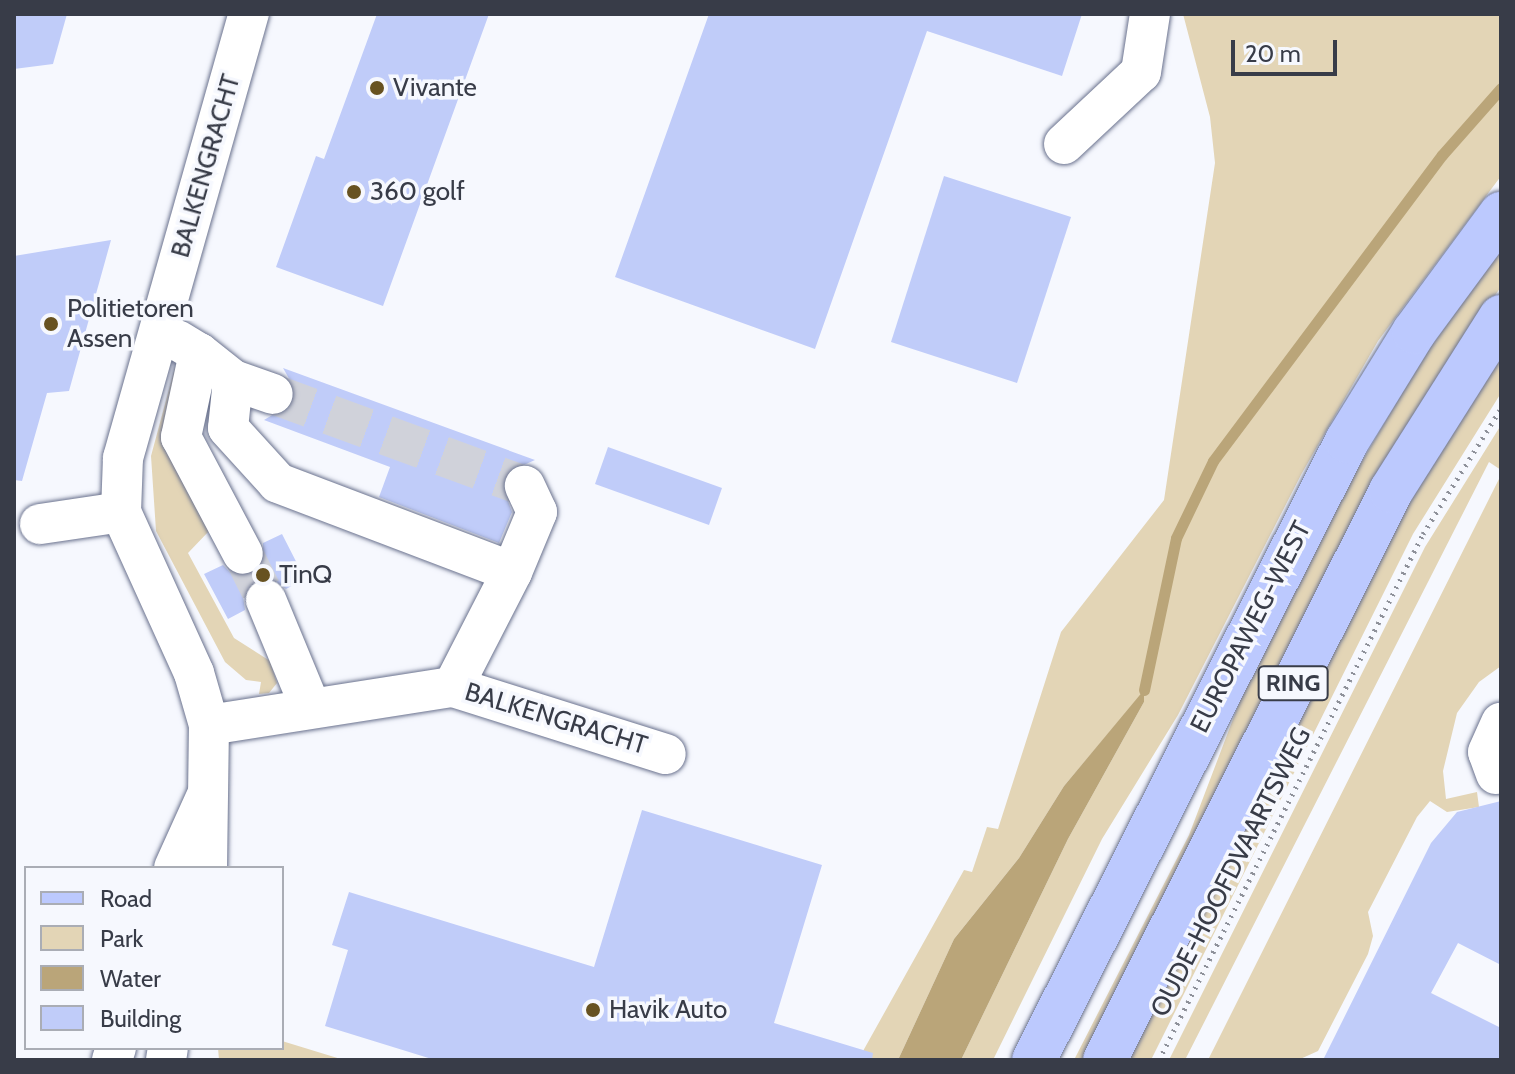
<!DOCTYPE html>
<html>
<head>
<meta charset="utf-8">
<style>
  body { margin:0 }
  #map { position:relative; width:1515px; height:1074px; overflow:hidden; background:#f6f8fe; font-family:Cabin,sans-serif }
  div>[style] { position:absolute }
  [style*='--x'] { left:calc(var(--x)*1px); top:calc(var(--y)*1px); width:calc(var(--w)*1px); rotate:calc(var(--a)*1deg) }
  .green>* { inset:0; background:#e3d5b6 }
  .water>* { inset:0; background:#baa579 }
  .stream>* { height:11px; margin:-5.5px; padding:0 5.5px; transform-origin:5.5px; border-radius:5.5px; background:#baa579 }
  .building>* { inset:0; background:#c0ccf9 }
  .minor-tunnel>* { height:40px; margin-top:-20px; transform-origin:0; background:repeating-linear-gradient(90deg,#d0d2da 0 40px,transparent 0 60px) }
  .path>* { height:5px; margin-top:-2.5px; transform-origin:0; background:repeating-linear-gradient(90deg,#8e919a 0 2px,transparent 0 8px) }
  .roads { filter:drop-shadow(0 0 2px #6a728e) drop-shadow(0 0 2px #6a728e) }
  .minor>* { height:40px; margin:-20px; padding:0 20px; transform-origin:20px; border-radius:20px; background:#fff }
  .major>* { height:44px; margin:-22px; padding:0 22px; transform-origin:22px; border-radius:22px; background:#bcc9fe }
  .dots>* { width:22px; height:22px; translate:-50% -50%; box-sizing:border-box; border:4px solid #f6f8fe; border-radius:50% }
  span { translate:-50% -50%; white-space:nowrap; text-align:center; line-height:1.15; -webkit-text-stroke:7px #f6f8fe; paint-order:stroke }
  .shield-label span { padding:2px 6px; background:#f6f8fe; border:2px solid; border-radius:6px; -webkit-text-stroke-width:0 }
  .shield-label { font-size:24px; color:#383c48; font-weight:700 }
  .poi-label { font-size:26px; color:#383c48 }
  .left { translate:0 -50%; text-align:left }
  .street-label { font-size:26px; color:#383c48 }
  .frame { position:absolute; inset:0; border:16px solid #383c48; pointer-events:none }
  .legend { position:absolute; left:24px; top:866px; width:260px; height:184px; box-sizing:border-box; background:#f6f8fe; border:2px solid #aaadb5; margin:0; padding:10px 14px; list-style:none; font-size:24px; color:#383c48 }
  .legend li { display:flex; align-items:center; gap:16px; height:40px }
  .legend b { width:40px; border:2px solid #aaadb5 }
  .scale { position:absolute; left:1231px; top:40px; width:106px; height:36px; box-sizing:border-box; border:4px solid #383c48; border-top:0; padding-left:10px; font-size:24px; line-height:28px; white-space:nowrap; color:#383c48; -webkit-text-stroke:6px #f6f8fe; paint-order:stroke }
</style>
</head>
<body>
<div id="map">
  <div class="green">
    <div style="clip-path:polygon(1183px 14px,1501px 14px,1501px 176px,1378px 341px,1302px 473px,1178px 715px,1102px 839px,993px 1060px,961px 1060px,1068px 839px,1144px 702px,1144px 691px,1064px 786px,1019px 858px,954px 939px,898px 1060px,858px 1060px,964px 870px,972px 872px,987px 827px,998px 829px,1061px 632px,1164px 500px,1215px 163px,1210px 117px)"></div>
    <div style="clip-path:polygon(1501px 248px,1501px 287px,1462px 341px,1085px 1060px,1074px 1060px,1189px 835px,1249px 677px,1326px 523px,1419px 364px)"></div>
    <div style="clip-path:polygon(1501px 351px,1501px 393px,1413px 534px,1151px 1060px,1129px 1060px,1398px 521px)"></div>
    <div style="clip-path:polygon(175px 367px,210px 530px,188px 553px,234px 638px,270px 661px,277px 683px,269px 693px,259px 694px,261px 682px,246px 680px,225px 662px,156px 531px,151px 456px)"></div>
    <div style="clip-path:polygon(1501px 425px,1501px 470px,1489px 462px,1185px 1060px,1169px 1060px,1425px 547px)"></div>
    <div style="clip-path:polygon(1501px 475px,1501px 666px,1479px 682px,1457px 713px,1443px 771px,1446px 799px,1477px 792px,1479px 807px,1447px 812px,1430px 801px,1417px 817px,1368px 912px,1373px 936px,1368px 954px,1318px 1051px,1298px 1060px,1208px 1060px)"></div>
    <div style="clip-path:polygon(282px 1041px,344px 1060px,219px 1060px,218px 1048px,282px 1048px)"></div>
  </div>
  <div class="water">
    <div style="clip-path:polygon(1144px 690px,1144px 702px,1068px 839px,961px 1060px,898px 1060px,954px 939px,1019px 858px,1064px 786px)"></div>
  </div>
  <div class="stream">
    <div style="--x:1144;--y:690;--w:155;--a:-78.1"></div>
    <div style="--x:1176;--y:538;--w:85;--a:-64.3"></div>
    <div style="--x:1213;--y:461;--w:382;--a:-53.2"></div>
    <div style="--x:1442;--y:155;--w:89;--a:-48.6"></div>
  </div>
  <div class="building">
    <div style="clip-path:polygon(14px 14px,67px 14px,53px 64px,14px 69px)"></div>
    <div style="clip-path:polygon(377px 14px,489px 14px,383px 306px,276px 267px,316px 156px,324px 159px)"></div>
    <div style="clip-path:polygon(709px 14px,1082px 14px,1062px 76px,927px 31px,815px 349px,615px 277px)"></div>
    <div style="clip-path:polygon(944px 176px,1071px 217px,1017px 383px,891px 342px)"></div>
    <div style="clip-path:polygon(111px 240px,69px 391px,47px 393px,22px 481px,14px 480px,14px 256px)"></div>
    <div style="clip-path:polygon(283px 368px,535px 460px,506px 473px,502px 485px,512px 512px,499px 543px,379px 497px,390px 467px,264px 420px,294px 402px,295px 389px)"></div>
    <div style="clip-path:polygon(608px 447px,722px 488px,709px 525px,595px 484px)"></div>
    <div style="clip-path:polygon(282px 534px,305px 579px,286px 589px,270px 577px,256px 579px,243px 596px,245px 610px,228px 619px,204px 574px,223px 565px,232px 574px,253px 575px,263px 566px,263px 543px)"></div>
    <div style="clip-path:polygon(1501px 801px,1501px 965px,1458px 943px,1431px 993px,1501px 1028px,1501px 1060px,1323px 1060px,1431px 843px,1457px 812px)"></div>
    <div style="clip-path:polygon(642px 810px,822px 865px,774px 1023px,873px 1053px,872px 1060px,435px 1060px,325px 1026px,348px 950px,332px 945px,349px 892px,594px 967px)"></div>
  </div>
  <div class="minor-tunnel">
    <div style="--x:273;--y:394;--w:268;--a:20.1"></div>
    <div style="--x:243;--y:554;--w:51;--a:63.4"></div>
  </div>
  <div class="path">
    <div style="--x:1159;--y:1060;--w:589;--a:-63.35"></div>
    <div style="--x:1423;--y:534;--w:148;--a:-58.2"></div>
  </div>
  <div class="roads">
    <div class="minor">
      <div style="--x:1064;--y:144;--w:105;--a:-43.1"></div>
      <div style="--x:1141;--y:72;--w:59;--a:-81.2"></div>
      <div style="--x:177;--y:340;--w:26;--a:31"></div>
      <div style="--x:199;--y:353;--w:86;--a:102.1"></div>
      <div style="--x:181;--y:437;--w:132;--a:62.1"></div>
      <div style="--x:199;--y:353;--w:43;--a:38.5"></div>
      <div style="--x:233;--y:380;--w:48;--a:95.9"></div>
      <div style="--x:228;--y:428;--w:74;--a:47.7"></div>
      <div style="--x:278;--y:483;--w:250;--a:20.8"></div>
      <div style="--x:512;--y:572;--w:129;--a:117.2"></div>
      <div style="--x:233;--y:380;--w:42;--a:19.3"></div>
      <div style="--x:40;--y:524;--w:82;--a:-8.4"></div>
      <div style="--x:512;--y:572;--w:65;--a:-67.4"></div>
      <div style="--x:537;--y:512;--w:29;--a:-115"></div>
      <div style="--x:266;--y:600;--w:115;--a:67.5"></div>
      <div style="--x:209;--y:725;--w:247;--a:-8.9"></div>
      <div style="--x:453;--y:687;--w:223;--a:17.5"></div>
      <div style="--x:1496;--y:774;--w:23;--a:-110"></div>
      <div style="--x:1488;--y:752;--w:32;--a:-66"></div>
      <div style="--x:174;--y:868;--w:78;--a:-65.7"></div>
      <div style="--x:207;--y:868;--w:143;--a:-89.2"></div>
      <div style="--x:209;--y:725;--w:54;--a:-106.1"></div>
      <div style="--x:194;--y:673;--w:177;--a:-114.4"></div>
      <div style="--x:121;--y:512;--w:54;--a:-87.9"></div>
      <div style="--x:123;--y:458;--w:462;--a:-74.2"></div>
      <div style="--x:112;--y:1060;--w:13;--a:-72"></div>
      <div style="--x:166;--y:1060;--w:12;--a:-81"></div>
    </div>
    <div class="major">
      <div style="--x:1034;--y:1060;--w:694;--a:-63.18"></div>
      <div style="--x:1347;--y:441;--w:128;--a:-58.4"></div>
      <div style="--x:1414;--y:332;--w:147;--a:-53.6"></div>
      <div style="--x:1105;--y:1060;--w:637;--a:-63.31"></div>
      <div style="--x:1391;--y:491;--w:206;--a:-57.7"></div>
    </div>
  </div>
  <div class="dots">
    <div style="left:377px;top:88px;background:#675221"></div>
    <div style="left:354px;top:192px;background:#675221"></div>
    <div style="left:51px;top:324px;background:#675221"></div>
    <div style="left:263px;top:575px;background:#675221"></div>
    <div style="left:593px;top:1010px;background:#675221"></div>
  </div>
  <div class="shield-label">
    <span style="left:1293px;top:683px">RING</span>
  </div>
  <div class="poi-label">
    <span class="left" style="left:393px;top:88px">Vivante</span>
    <span class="left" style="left:370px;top:192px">360 golf</span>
    <span class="left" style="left:67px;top:324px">Politietoren<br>Assen</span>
    <span class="left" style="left:279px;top:575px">TinQ</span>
    <span class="left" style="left:609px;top:1010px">Havik Auto</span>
  </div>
  <div class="street-label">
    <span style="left:206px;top:166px;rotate:-74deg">BALKENGRACHT</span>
    <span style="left:1251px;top:627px;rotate:-63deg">EUROPAWEG-WEST</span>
    <span style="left:556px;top:719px;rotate:17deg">BALKENGRACHT</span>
    <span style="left:1231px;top:872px;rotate:-63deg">OUDE-HOOFDVAARTSWEG</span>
  </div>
  <div class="frame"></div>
  <ul class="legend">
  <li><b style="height:10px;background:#bcc9fe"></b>Road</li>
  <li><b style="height:22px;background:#e3d5b6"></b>Park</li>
  <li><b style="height:22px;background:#baa579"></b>Water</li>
  <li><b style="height:22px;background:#c0ccf9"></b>Building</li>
  </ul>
  <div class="scale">20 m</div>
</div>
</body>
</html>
